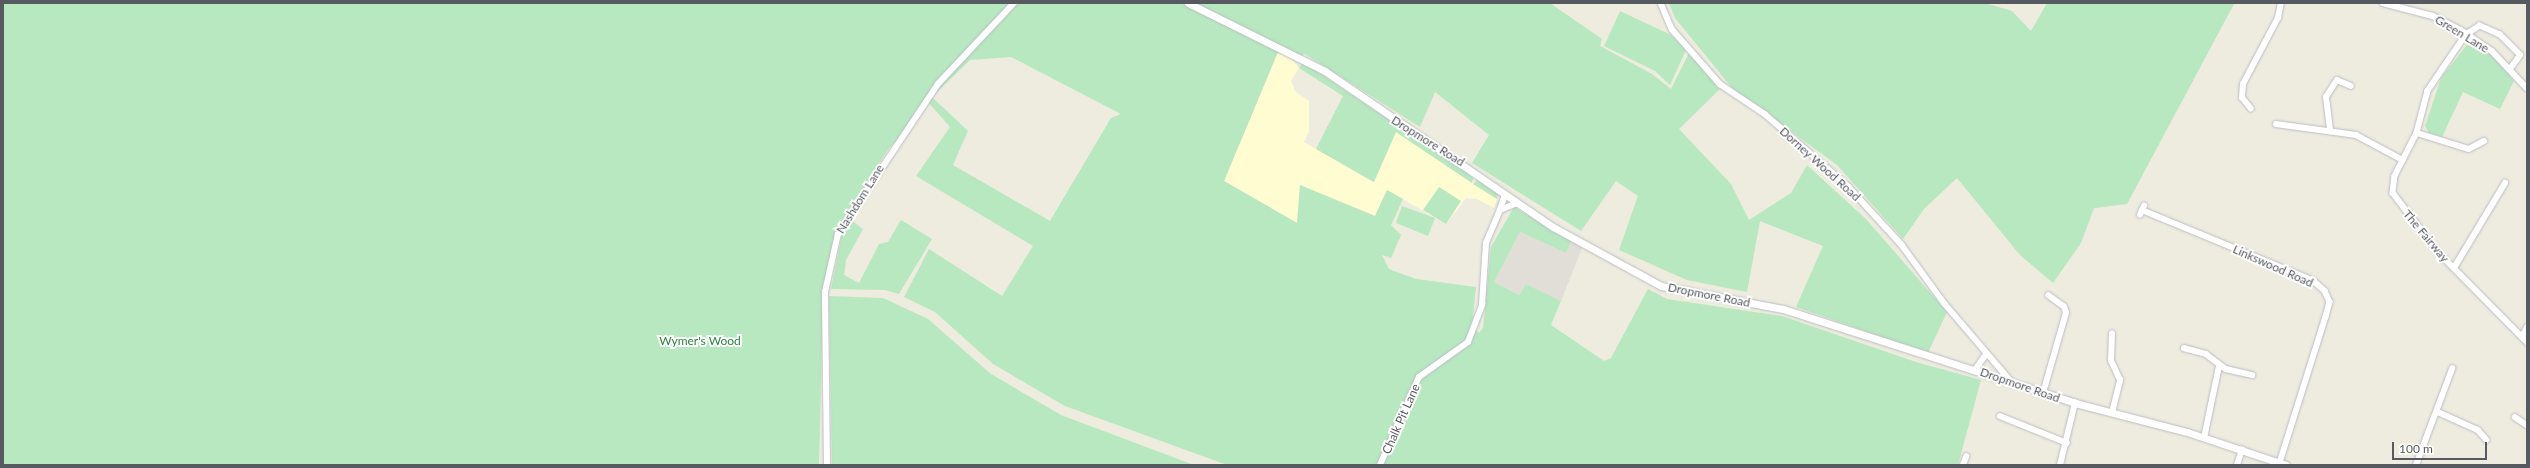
<!DOCTYPE html>
<html>
<head>
<meta charset="utf-8">
<style>
  body { margin:0 }
  #map { position:relative; width:2530px; height:468px; overflow:hidden; background:#edecde; font-family:Lato,sans-serif }
  div>[style] { position:absolute }
  [style*='--x'] { left:calc(var(--x)*1px); top:calc(var(--y)*1px); width:calc(var(--w)*1px); rotate:calc(var(--a)*1deg) }
  .commercial>* { inset:0; background:#fffcd1 }
  .industrial>* { inset:0; background:#e0ded6 }
  .green>* { inset:0; background:#b7e8bf }
  .roads { filter:drop-shadow(0 0 1px #bbbdc4) drop-shadow(0 0 1px #bbbdc4) }
  .minor>* { height:5.5px; margin:-2.75px; padding:0 2.75px; transform-origin:2.75px; border-radius:2.75px; background:#fff }
  .tertiary>* { height:7px; margin:-3.5px; padding:0 3.5px; transform-origin:3.5px; border-radius:3.5px; background:#fff }
  span { translate:-50% -50%; white-space:nowrap; text-align:center; line-height:1.15; -webkit-text-stroke:4px #fff; paint-order:stroke }
  .street-label { font-size:12px; color:#575a61 }
  .park-label { font-size:12px; color:#2b853f }
  .frame { position:absolute; inset:0; border:4px solid #575a61; pointer-events:none }
  .scale { position:absolute; left:2392px; top:442px; width:95px; height:18px; box-sizing:border-box; border:2px solid #575a61; border-top:0; padding-left:5px; font-size:12px; line-height:14px; white-space:nowrap; color:#575a61; -webkit-text-stroke:3px #fff; paint-order:stroke }
</style>
</head>
<body>
<div id="map">
  <div class="commercial">
    <div style="clip-path:polygon(1278px 52px,1291px 58px,1299px 68px,1291px 81px,1296px 92px,1309px 101px,1309px 131px,1304px 142px,1373px 182px,1396px 132px,1497px 199px,1494px 208px,1477px 199px,1466px 198px,1446px 224px,1387px 190px,1375px 216px,1300px 185px,1297px 223px,1224px 181px)"></div>
  </div>
  <div class="industrial">
    <div style="clip-path:polygon(1520px 232px,1566px 253px,1571px 241px,1582px 248px,1561px 301px,1526px 284px,1519px 295px,1494px 282px)"></div>
  </div>
  <div class="green">
    <div style="clip-path:polygon(evenodd,3px 3px,1550px 3px,1602px 39px,1600px 46px,1652px 74px,1671px 89px,1689px 53px,1720px 89px,1679px 129px,1731px 184px,1749px 220px,1791px 193px,1807px 165px,1866px 219px,1947px 312px,1928px 353px,1796px 307px,1823px 246px,1760px 221px,1747px 292px,1687px 280px,1619px 250px,1638px 196px,1616px 181px,1581px 231px,1472px 163px,1489px 135px,1435px 92px,1420px 127px,1305px 54px,1291px 58px,1278px 52px,1224px 181px,1297px 223px,1300px 185px,1375px 216px,1387px 190px,1403px 199px,1391px 225px,1401px 235px,1391px 258px,1382px 255px,1389px 269px,1416px 279px,1476px 287px,1472px 326px,1479px 333px,1483px 328px,1491px 247px,1514px 207px,1571px 241px,1566px 253px,1520px 232px,1494px 282px,1519px 295px,1526px 284px,1561px 301px,1551px 325px,1604px 361px,1611px 358px,1648px 289px,1667px 299px,1782px 316px,1916px 362px,1981px 380px,1958px 465px,1227px 465px,1065px 406px,993px 364px,935px 312px,904px 297px,929px 249px,1002px 296px,1033px 246px,916px 176px,950px 127px,928px 102px,887px 151px,835px 233px,823px 292px,819px 465px,3px 465px,3px 3px,1011px 57px,1121px 114px,1111px 118px,1050px 221px,953px 165px,968px 131px,932px 97px,970px 60px,1011px 57px)"></div>
    <div style="clip-path:polygon(1669px 3px,1985px 3px,2012px 11px,2031px 31px,2047px 3px,2234px 4px,2127px 204px,2094px 208px,2081px 243px,2053px 283px,2020px 255px,1957px 178px,1924px 209px,1903px 239px,1837px 165px,1732px 88px,1675px 18px)"></div>
    <div style="clip-path:polygon(1620px 11px,1671px 35px,1686px 50px,1670px 85px,1655px 71px,1604px 46px)"></div>
    <div style="clip-path:polygon(2469px 42px,2492px 55px,2514px 81px,2500px 109px,2463px 92px,2442px 137px,2429px 133px,2425px 126px,2441px 78px)"></div>
    <div style="clip-path:polygon(1303px 62px,1459px 167px,1473px 178px,1472px 183px,1396px 132px,1374px 182px,1316px 149px,1343px 96px,1299px 68px)"></div>
    <div style="clip-path:polygon(1478px 180px,1498px 194px,1497px 199px,1473px 184px)"></div>
    <div style="clip-path:polygon(1439px 187px,1461px 201px,1446px 224px,1423px 210px)"></div>
    <div style="clip-path:polygon(1402px 206px,1435px 218px,1428px 236px,1396px 223px)"></div>
    <div style="clip-path:polygon(851px 220px,863px 229px,846px 260px,844px 275px,859px 283px,879px 244px,888px 242px,901px 220px,932px 239px,899px 294px,885px 290px,831px 289px,842px 235px)"></div>
    <div style="clip-path:polygon(829px 296px,883px 298px,928px 319px,991px 374px,1061px 415px,1194px 465px,832px 465px)"></div>
  </div>
  <div class="roads">
    <div class="minor">
      <div style="--x:1661;--y:3;--w:28;--a:67"></div>
      <div style="--x:1672;--y:29;--w:73;--a:48.9"></div>
      <div style="--x:1720;--y:84;--w:54;--a:33.7"></div>
      <div style="--x:1765;--y:114;--w:111;--a:41"></div>
      <div style="--x:1849;--y:187;--w:79;--a:47.6"></div>
      <div style="--x:1902;--y:245;--w:73;--a:53.9"></div>
      <div style="--x:1945;--y:304;--w:101;--a:49.4"></div>
      <div style="--x:2383;--y:3;--w:52;--a:14.6"></div>
      <div style="--x:2433;--y:16;--w:31;--a:27"></div>
      <div style="--x:2461;--y:30;--w:37;--a:34"></div>
      <div style="--x:2492;--y:51;--w:51;--a:46.6"></div>
      <div style="--x:2510;--y:69;--w:17;--a:-54"></div>
      <div style="--x:2520;--y:55;--w:28;--a:-135"></div>
      <div style="--x:2500;--y:35;--w:22;--a:-156"></div>
      <div style="--x:2480;--y:26;--w:17;--a:147"></div>
      <div style="--x:2466;--y:35;--w:68;--a:124.2"></div>
      <div style="--x:2428;--y:91;--w:43;--a:104.7"></div>
      <div style="--x:2417;--y:133;--w:48;--a:117.1"></div>
      <div style="--x:2395;--y:176;--w:17;--a:97"></div>
      <div style="--x:2393;--y:193;--w:77;--a:52.4"></div>
      <div style="--x:2440;--y:254;--w:124;--a:45.3"></div>
      <div style="--x:2251;--y:109;--w:14;--a:-129"></div>
      <div style="--x:2242;--y:98;--w:14;--a:-86"></div>
      <div style="--x:2243;--y:84;--w:75;--a:-62.1"></div>
      <div style="--x:2278;--y:18;--w:15;--a:-79"></div>
      <div style="--x:2276;--y:124;--w:81;--a:7.8"></div>
      <div style="--x:2356;--y:135;--w:53;--a:28"></div>
      <div style="--x:2330;--y:130;--w:33;--a:-97"></div>
      <div style="--x:2326;--y:97;--w:20;--a:-57"></div>
      <div style="--x:2337;--y:80;--w:15;--a:23"></div>
      <div style="--x:2417;--y:133;--w:54;--a:17.1"></div>
      <div style="--x:2469;--y:149;--w:17;--a:-28"></div>
      <div style="--x:1500;--y:210;--w:16;--a:-72"></div>
      <div style="--x:2142;--y:210;--w:186;--a:22.4"></div>
      <div style="--x:2314;--y:281;--w:15;--a:42"></div>
      <div style="--x:2325;--y:291;--w:12;--a:66"></div>
      <div style="--x:2330;--y:302;--w:16;--a:105"></div>
      <div style="--x:2326;--y:317;--w:153;--a:107.5"></div>
      <div style="--x:2140;--y:215;--w:10;--a:-66"></div>
      <div style="--x:2454;--y:268;--w:99;--a:-59"></div>
      <div style="--x:2522;--y:337;--w:11;--a:-63"></div>
      <div style="--x:2184;--y:348;--w:23;--a:15"></div>
      <div style="--x:2206;--y:354;--w:25;--a:37"></div>
      <div style="--x:2226;--y:369;--w:27;--a:13"></div>
      <div style="--x:1975;--y:370;--w:19;--a:-55"></div>
      <div style="--x:2043;--y:393;--w:83;--a:-74"></div>
      <div style="--x:2066;--y:313;--w:6;--a:-108"></div>
      <div style="--x:2064;--y:307;--w:19;--a:-144"></div>
      <div style="--x:2438;--y:412;--w:44;--a:24.2"></div>
      <div style="--x:2478;--y:430;--w:13;--a:48"></div>
      <div style="--x:2112;--y:413;--w:34;--a:-76"></div>
      <div style="--x:2120;--y:380;--w:21;--a:-115"></div>
      <div style="--x:2111;--y:361;--w:27;--a:-88"></div>
      <div style="--x:2000;--y:416;--w:72;--a:21.9"></div>
      <div style="--x:2515;--y:417;--w:14;--a:34"></div>
      <div style="--x:2204;--y:438;--w:74;--a:-78.2"></div>
      <div style="--x:827;--y:465;--w:173;--a:-90.7"></div>
      <div style="--x:825;--y:292;--w:59;--a:-77.4"></div>
      <div style="--x:838;--y:234;--w:180;--a:-56.3"></div>
      <div style="--x:938;--y:84;--w:111;--a:-46.8"></div>
      <div style="--x:1380;--y:465;--w:96;--a:-66.1"></div>
      <div style="--x:1419;--y:377;--w:60;--a:-35.5"></div>
      <div style="--x:1468;--y:342;--w:40;--a:-69"></div>
      <div style="--x:1482;--y:305;--w:62;--a:-86.3"></div>
      <div style="--x:1486;--y:243;--w:36;--a:-67"></div>
      <div style="--x:1500;--y:210;--w:18;--a:-22"></div>
      <div style="--x:1963;--y:465;--w:9;--a:-69"></div>
      <div style="--x:2060;--y:465;--w:64;--a:-76.4"></div>
      <div style="--x:2237;--y:465;--w:16;--a:-72"></div>
      <div style="--x:2416;--y:465;--w:103;--a:-69.4"></div>
    </div>
    <div class="tertiary">
      <div style="--x:1188;--y:3;--w:153;--a:26.4"></div>
      <div style="--x:1325;--y:71;--w:276;--a:34.4"></div>
      <div style="--x:1553;--y:227;--w:123;--a:28.6"></div>
      <div style="--x:1661;--y:286;--w:124;--a:10.7"></div>
      <div style="--x:1783;--y:309;--w:307;--a:17.8"></div>
      <div style="--x:2075;--y:403;--w:116;--a:14.5"></div>
      <div style="--x:2187;--y:432;--w:104;--a:18.4"></div>
    </div>
  </div>
  <div class="street-label">
    <span style="left:2462px;top:34px;rotate:31deg">Green Lane</span>
    <span style="left:1428px;top:141px;rotate:32deg">Dropmore Road</span>
    <span style="left:1820px;top:164px;rotate:42deg">Dorney Wood Road</span>
    <span style="left:860px;top:199px;rotate:-58deg">Nashdom Lane</span>
    <span style="left:2426px;top:236px;rotate:50deg">The Fairway</span>
    <span style="left:2273px;top:266px;rotate:24deg">Linkswood Road</span>
    <span style="left:1709px;top:295px;rotate:11deg">Dropmore Road</span>
    <span style="left:2020px;top:385px;rotate:19deg">Dropmore Road</span>
    <span style="left:1401px;top:419px;rotate:-66deg">Chalk Pit Lane</span>
  </div>
  <div class="park-label">
    <span style="left:700px;top:341px">Wymer's Wood</span>
  </div>
  <div class="frame"></div>
  <div class="scale">100 m</div>
</div>
</body>
</html>
